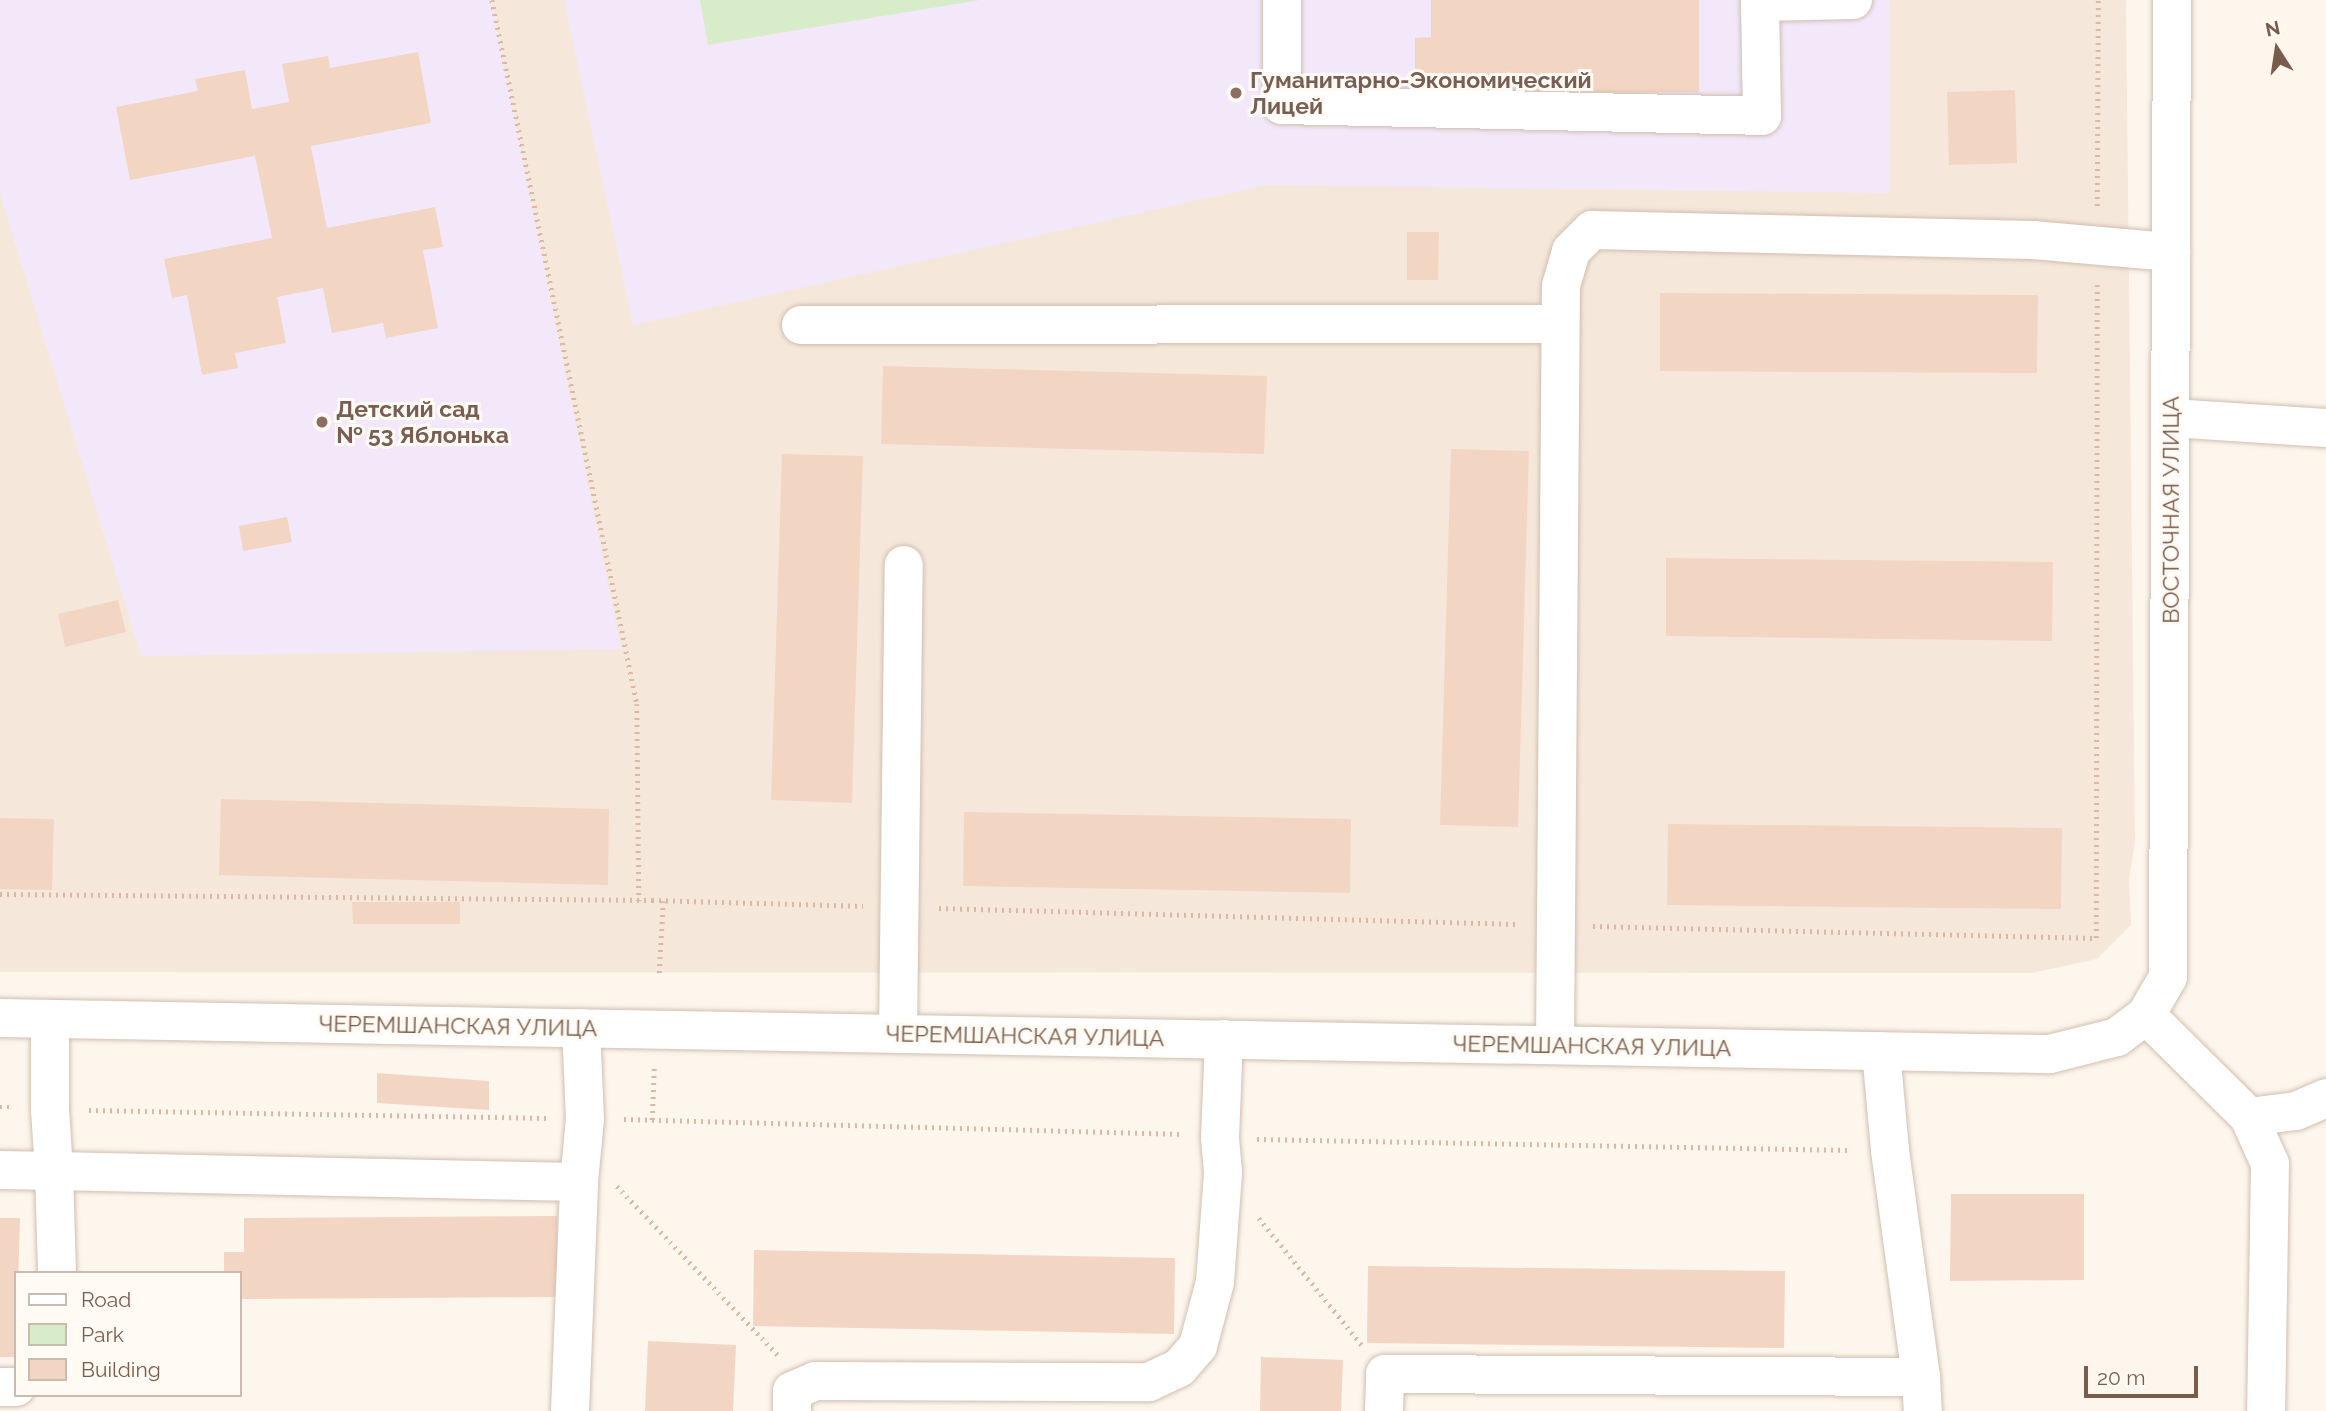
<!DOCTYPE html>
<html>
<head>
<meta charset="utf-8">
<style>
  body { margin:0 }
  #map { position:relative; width:2326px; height:1411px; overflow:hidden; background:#fdf6ec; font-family:Raleway,sans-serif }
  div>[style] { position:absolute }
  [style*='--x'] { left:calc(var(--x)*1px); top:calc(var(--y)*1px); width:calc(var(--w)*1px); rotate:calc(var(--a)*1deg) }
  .residential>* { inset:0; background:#f5e8da }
  .education>* { inset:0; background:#f3e8fa }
  .green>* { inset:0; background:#d8ecc9 }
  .building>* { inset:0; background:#f3d5c3 }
  .path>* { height:4.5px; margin-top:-2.25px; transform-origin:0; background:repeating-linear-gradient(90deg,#d9b8a5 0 2px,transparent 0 7px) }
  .roads { filter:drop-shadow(0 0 2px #d1beb0) drop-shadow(0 0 2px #d1beb0) }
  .minor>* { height:38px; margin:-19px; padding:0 19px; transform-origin:19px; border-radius:19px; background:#fff }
  .dots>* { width:19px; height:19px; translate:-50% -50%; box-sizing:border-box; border:4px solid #fffaf3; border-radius:50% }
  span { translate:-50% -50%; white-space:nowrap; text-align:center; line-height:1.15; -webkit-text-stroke:6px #fffaf3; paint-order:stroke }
  .education-label { font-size:23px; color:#785e54; font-weight:700 }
  .left { translate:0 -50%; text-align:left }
  .street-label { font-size:23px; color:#7a5c4d }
  .legend { position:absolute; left:14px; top:1271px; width:228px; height:126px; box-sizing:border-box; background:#fffaf3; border:2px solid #cabbb1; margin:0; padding:9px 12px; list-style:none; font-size:21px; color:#7a5c4d }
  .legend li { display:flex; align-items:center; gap:14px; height:35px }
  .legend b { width:35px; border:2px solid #cabbb1 }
  .north { position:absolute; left:2242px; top:14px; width:70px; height:70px; -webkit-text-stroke:5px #fffaf3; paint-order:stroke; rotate:348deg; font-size:19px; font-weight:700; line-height:28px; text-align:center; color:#7a5c4d }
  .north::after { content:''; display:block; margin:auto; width:24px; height:32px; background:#7a5c4d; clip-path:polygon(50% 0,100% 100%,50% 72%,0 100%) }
  .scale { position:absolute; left:2084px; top:1366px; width:114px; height:32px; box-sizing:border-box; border:4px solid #7a5c4d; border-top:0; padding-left:9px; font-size:21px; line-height:24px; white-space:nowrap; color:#7a5c4d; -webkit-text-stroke:5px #fffaf3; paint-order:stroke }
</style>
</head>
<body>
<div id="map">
  <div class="residential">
    <div style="clip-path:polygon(0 0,2126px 0,2135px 842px,2129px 880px,2131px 925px,2097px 959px,2032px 973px,0 972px)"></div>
  </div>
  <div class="education">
    <div style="clip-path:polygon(0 0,491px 0,621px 649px,141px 656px,0 194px)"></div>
    <div style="clip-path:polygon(564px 0,1889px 0,1890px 193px,1266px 185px,633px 325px)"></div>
  </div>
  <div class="green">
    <div style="clip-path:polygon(700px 0,980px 0,708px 45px)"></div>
  </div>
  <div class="building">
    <div style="clip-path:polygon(1431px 0,1699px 0,1699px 92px,1415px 93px,1415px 38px,1431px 37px)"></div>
    <div style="clip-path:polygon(418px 52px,431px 123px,311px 146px,327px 228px,435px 207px,443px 247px,423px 250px,438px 328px,386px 338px,383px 323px,332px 333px,323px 288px,277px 297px,286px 343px,235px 353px,238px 368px,202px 375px,187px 295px,172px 298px,164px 259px,272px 238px,255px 156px,130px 180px,116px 107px,198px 91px,195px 79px,245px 70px,252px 109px,289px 102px,282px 64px,328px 56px,330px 68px)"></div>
    <div style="clip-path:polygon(2015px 90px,2017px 163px,1949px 165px,1947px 92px)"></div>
    <div style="clip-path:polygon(1407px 232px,1439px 232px,1438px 280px,1407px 280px)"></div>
    <div style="clip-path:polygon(1660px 293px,2038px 295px,2037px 373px,1660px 371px)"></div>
    <div style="clip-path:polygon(883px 366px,1267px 376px,1264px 454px,881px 444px)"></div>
    <div style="clip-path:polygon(1451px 449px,1529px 451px,1518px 827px,1440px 825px)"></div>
    <div style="clip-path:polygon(782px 454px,863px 456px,852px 803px,771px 800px)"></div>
    <div style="clip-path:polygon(287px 517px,292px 542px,243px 551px,239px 526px)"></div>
    <div style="clip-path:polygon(1666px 558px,2053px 562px,2052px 641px,1666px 636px)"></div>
    <div style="clip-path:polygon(118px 600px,126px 632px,65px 647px,58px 614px)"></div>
    <div style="clip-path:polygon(221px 799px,609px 809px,608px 885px,219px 875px)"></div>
    <div style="clip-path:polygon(964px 812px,1351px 819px,1350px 893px,963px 886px)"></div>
    <div style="clip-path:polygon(0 818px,54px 819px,52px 890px,0 889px)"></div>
    <div style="clip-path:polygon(1668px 824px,2062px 828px,2061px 909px,1667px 905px)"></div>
    <div style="clip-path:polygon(352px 902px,460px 902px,460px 924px,353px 924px)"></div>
    <div style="clip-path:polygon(377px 1073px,489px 1081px,489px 1110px,377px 1103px)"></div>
    <div style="clip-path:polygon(1951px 1194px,2084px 1194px,2084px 1280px,1950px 1281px)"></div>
    <div style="clip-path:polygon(557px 1216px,557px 1297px,240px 1299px,240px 1273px,224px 1273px,224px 1252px,244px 1252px,244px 1218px)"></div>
    <div style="clip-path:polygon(0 1218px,20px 1218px,16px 1357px,0 1357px)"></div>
    <div style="clip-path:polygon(754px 1250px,1175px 1258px,1174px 1334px,753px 1326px)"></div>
    <div style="clip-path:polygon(1368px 1266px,1785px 1271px,1784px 1348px,1367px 1343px)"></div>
    <div style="clip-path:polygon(648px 1341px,736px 1345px,733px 1411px,645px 1411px)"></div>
    <div style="clip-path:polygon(1261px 1357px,1343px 1360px,1341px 1411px,1260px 1411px)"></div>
  </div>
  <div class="path">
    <div style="--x:492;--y:0;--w:719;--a:78.36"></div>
    <div style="--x:637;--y:704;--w:197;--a:89.4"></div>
    <div style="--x:2097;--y:206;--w:206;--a:-89.7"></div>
    <div style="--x:0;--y:894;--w:652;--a:0.53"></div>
    <div style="--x:652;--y:900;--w:211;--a:1.6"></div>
    <div style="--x:939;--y:908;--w:579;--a:1.58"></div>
    <div style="--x:1593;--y:926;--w:503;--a:1.37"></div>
    <div style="--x:2096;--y:938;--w:653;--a:-89.91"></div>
    <div style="--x:659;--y:973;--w:72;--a:-86.8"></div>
    <div style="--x:0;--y:1107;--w:14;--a:0"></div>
    <div style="--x:89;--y:1110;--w:457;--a:1"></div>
    <div style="--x:624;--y:1119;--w:558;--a:1.54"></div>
    <div style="--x:652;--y:1120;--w:52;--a:-87.8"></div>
    <div style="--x:1257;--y:1139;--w:594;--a:1.06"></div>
    <div style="--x:617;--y:1186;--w:236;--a:46.4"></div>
    <div style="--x:1259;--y:1218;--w:164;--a:51"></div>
  </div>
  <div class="roads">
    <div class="minor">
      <div style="--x:1282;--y:0;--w:105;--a:90"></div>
      <div style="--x:1282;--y:105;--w:480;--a:1.3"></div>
      <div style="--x:1762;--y:116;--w:114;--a:-91"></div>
      <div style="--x:1760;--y:2;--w:93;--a:-1.2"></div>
      <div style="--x:801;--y:325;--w:759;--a:-0.08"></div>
      <div style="--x:2171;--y:418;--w:155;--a:3.7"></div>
      <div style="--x:2146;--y:1015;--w:145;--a:44.7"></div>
      <div style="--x:2249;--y:1117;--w:51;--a:65.9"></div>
      <div style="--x:2270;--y:1164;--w:247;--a:90.9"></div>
      <div style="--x:0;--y:1018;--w:2050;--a:1.01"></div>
      <div style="--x:2050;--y:1054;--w:69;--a:-14.2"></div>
      <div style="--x:2117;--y:1037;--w:36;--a:-37"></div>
      <div style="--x:2146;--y:1015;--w:44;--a:-59.9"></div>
      <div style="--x:2168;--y:977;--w:977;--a:-89.77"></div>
      <div style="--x:50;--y:1019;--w:90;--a:90"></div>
      <div style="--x:50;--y:1109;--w:62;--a:86.3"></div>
      <div style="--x:54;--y:1171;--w:525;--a:1.2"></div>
      <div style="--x:898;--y:1034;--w:469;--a:-89.3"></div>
      <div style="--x:1555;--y:1045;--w:759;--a:-89.55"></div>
      <div style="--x:1561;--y:286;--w:36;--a:-74"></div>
      <div style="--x:1571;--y:251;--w:30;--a:-45"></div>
      <div style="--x:1592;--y:230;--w:441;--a:1.3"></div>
      <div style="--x:2033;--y:240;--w:139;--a:5"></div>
      <div style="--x:2249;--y:1117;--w:47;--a:-7.3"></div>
      <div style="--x:2296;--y:1111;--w:33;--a:-23"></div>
      <div style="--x:0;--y:1170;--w:54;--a:1.1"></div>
      <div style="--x:54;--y:1171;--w:102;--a:88.3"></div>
      <div style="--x:1921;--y:1377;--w:34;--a:87"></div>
      <div style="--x:0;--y:1387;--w:16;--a:0"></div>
      <div style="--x:570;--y:1411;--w:229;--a:-87.7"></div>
      <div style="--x:579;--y:1182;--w:63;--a:-84.6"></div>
      <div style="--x:585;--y:1119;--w:91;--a:-92.5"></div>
      <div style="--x:792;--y:1411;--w:20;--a:-90"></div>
      <div style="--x:792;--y:1391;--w:25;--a:-23"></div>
      <div style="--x:815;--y:1381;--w:334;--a:0.2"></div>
      <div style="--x:1149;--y:1382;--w:33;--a:-25"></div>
      <div style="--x:1179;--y:1368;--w:29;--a:-49"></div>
      <div style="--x:1198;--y:1346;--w:66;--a:-75.1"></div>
      <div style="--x:1215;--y:1282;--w:110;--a:-85.8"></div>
      <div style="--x:1223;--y:1172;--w:34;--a:-95"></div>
      <div style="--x:1220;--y:1138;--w:99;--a:-87.7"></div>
      <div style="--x:1384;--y:1411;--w:37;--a:-88"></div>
      <div style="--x:1385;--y:1374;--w:536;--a:0.32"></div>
      <div style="--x:1921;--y:1377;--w:229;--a:-97.8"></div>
      <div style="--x:1890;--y:1150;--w:99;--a:-95.2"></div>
    </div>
  </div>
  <div class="dots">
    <div style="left:1236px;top:93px;background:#8d6e63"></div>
    <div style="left:322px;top:422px;background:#8d6e63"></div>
  </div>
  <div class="education-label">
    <span class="left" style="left:1250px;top:93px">Гуманитарно-Экономический<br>Лицей</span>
    <span class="left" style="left:336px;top:422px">Детский сад<br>№ 53 Яблонька</span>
  </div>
  <div class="street-label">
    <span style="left:2171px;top:510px;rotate:-90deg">ВОСТОЧНАЯ УЛИЦА</span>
    <span style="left:458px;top:1026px;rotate:1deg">ЧЕРЕМШАНСКАЯ УЛИЦА</span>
    <span style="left:1025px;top:1036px;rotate:1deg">ЧЕРЕМШАНСКАЯ УЛИЦА</span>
    <span style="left:1592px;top:1046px;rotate:1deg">ЧЕРЕМШАНСКАЯ УЛИЦА</span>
  </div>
  <ul class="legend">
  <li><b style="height:9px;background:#fff"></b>Road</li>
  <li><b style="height:19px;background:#d8ecc9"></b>Park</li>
  <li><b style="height:19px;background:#f3d5c3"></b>Building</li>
  </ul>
  <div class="north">N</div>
  <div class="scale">20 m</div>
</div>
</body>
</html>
